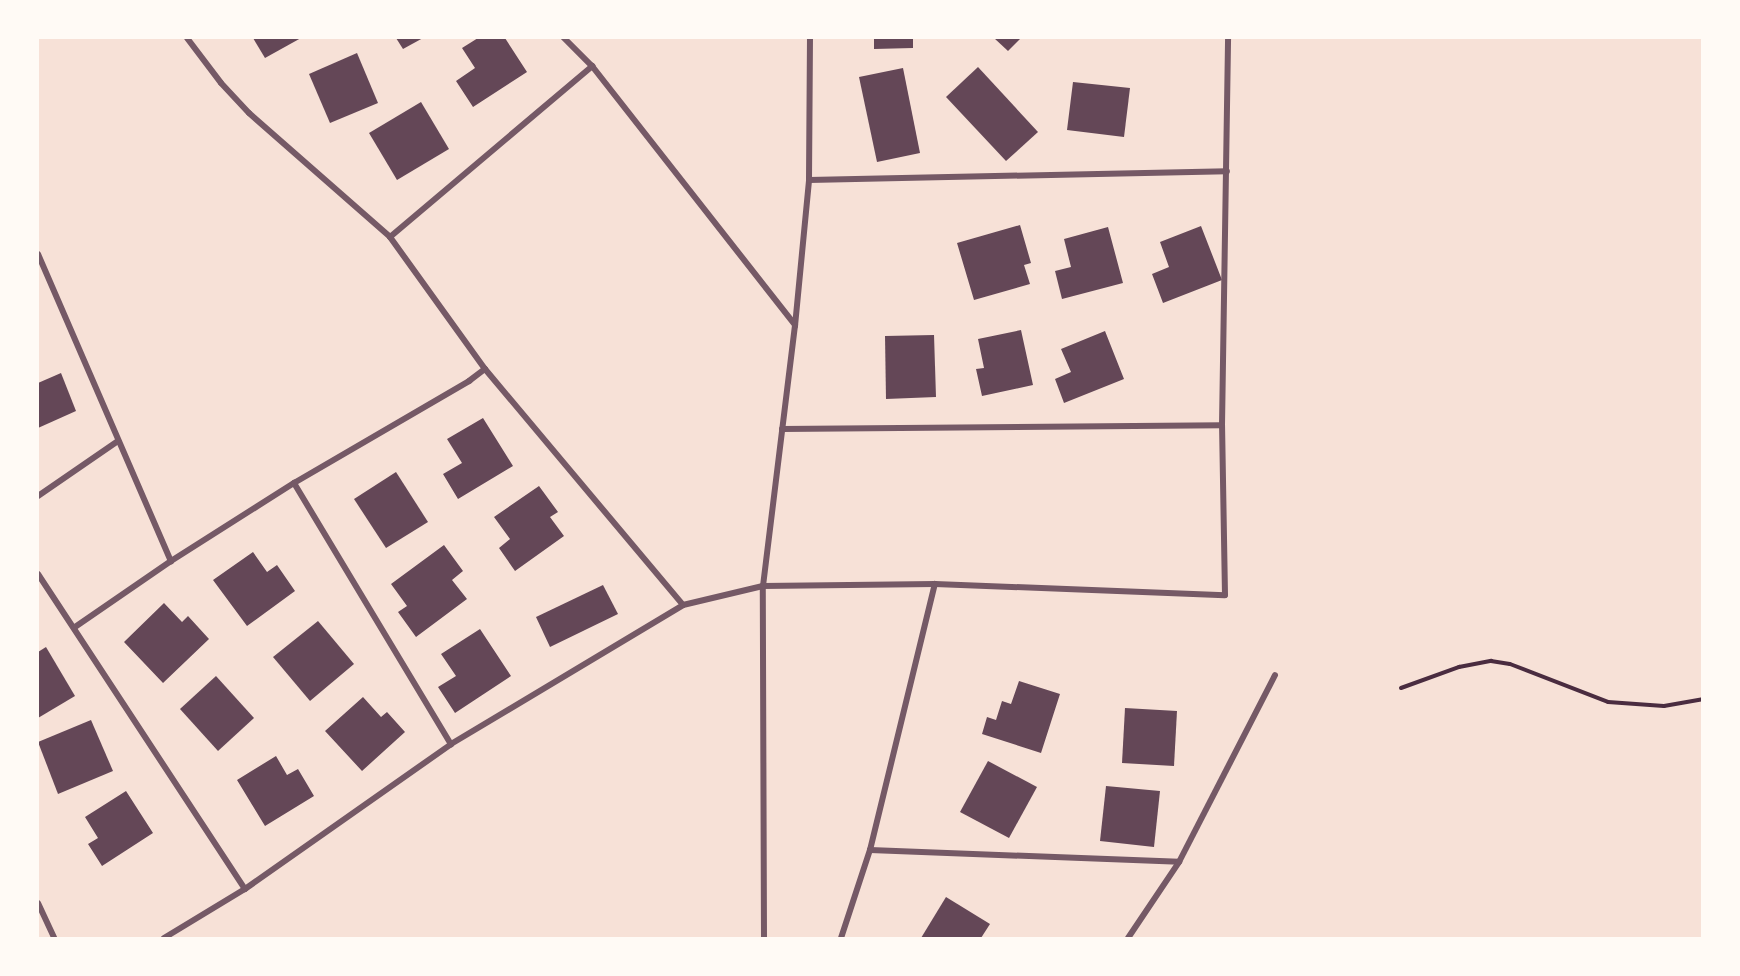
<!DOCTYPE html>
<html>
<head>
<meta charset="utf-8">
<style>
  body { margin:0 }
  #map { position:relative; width:1740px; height:976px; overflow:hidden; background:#f7e1d7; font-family:Jost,sans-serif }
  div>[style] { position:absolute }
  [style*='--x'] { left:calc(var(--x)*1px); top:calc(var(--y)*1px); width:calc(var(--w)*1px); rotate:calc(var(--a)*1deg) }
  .building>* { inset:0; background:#644757 }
  .path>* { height:4px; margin:-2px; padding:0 2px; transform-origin:2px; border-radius:2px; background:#4a2c40 }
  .minor>* { height:6px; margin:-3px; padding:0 3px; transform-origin:3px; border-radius:3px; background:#755966 }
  span { translate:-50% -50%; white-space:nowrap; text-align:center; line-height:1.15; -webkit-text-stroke:6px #fffaf5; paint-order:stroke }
  .frame { position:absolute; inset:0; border:39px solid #fffaf5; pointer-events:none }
</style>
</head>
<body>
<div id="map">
  <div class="building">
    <div style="clip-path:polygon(253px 38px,301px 38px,265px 58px)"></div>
    <div style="clip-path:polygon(396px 38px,423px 38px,403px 49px)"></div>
    <div style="clip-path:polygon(478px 38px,505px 38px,527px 72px,473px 107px,456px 81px,475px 68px,462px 48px)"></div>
    <div style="clip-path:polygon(874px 38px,913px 38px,913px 48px,874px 49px)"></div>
    <div style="clip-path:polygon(994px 38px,1021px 38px,1008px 51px)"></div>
    <div style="clip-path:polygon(357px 53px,378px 103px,330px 123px,309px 74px)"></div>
    <div style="clip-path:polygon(978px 67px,1038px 132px,1006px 161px,946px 97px)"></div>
    <div style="clip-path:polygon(903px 68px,920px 153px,877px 162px,859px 77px)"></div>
    <div style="clip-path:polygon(1073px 82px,1130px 88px,1124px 137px,1067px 130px)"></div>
    <div style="clip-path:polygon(421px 102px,449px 149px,397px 180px,369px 133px)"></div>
    <div style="clip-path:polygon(1020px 225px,1031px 263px,1024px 265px,1030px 284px,974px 300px,957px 243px)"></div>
    <div style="clip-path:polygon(1201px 226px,1222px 280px,1163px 303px,1152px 274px,1169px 267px,1160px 242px)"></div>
    <div style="clip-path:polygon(1108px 227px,1123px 283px,1062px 299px,1055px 271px,1071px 267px,1064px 239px)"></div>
    <div style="clip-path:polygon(1021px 330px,1033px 385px,982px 396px,976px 369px,984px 368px,978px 339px)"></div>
    <div style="clip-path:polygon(1105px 331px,1124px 379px,1064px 403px,1055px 379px,1071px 372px,1061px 349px)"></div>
    <div style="clip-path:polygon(934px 335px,936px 397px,886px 399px,885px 336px)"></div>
    <div style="clip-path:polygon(61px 373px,76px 411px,38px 428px,38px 383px)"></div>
    <div style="clip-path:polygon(483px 418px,513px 466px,458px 499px,443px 474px,462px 463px,447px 439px)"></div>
    <div style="clip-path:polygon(396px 472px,428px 522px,386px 548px,354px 499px)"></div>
    <div style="clip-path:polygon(539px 486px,558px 512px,550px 517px,564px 536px,515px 571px,499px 548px,510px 539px,494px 517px)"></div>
    <div style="clip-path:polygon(444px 545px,463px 571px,452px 580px,467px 599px,416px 637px,398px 612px,407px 606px,391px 584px)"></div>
    <div style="clip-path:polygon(253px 552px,267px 572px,277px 565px,295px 591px,247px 626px,213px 580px)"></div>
    <div style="clip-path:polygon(603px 585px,618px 614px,550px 647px,536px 617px)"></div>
    <div style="clip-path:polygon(164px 603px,182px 622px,188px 616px,209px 639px,163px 683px,124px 642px)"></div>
    <div style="clip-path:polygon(318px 621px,354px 664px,310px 701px,273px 657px)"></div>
    <div style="clip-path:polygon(480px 629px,511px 676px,455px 713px,438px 687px,456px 676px,441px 654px)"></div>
    <div style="clip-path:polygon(46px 647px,75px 696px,38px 718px,38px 652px)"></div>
    <div style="clip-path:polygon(216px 676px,254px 718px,218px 751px,180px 709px)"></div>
    <div style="clip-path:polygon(1019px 681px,1060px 694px,1041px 753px,982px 734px,987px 717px,996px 720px,1002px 701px,1011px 704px)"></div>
    <div style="clip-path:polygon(363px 697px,381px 717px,387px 712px,405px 732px,362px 771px,325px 731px)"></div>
    <div style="clip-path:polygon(1125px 708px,1177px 711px,1174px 766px,1122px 763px)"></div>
    <div style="clip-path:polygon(91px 720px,113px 771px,58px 794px,38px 742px)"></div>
    <div style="clip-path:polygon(276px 756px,287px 775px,298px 769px,314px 796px,265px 826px,237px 780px)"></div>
    <div style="clip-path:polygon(988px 761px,1037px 787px,1009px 838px,960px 812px)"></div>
    <div style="clip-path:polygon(1106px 786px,1160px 791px,1154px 847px,1100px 841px)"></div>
    <div style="clip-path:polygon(126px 791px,153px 833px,102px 866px,88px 844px,98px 838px,85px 817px)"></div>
    <div style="clip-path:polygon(946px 897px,990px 924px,981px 938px,921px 938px)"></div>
  </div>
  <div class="path">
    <div style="--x:1401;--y:688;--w:62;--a:-19.9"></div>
    <div style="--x:1459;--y:667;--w:33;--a:-11"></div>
    <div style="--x:1491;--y:661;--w:19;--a:9"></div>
    <div style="--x:1510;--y:664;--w:105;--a:21.2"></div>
    <div style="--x:1608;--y:702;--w:56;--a:4.1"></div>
    <div style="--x:1664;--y:706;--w:39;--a:-10"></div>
  </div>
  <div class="minor">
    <div style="--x:187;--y:38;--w:56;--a:52.9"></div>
    <div style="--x:221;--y:83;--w:41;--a:47"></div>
    <div style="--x:249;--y:113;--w:188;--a:41.3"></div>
    <div style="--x:390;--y:237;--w:163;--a:54.3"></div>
    <div style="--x:485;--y:369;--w:308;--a:50"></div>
    <div style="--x:564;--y:38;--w:40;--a:45"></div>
    <div style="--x:592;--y:66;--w:329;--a:51.9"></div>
    <div style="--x:809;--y:180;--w:418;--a:-1.2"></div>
    <div style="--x:390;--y:237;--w:265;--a:-40.2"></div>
    <div style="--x:38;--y:254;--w:335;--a:66.6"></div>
    <div style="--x:782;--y:429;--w:440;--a:-0.5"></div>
    <div style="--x:294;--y:483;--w:305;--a:59"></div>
    <div style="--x:38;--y:496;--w:97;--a:-34.5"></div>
    <div style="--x:38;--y:574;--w:377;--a:56.7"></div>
    <div style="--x:75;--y:627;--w:116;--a:-34.5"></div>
    <div style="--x:171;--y:561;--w:146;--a:-32.4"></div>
    <div style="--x:294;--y:483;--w:203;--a:-30.2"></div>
    <div style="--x:469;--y:381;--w:20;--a:-37"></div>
    <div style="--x:870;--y:850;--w:309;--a:2.2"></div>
    <div style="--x:38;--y:903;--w:38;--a:65"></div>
    <div style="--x:164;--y:938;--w:95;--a:-31.2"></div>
    <div style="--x:245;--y:889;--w:252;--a:-35.1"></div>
    <div style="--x:451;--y:744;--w:270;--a:-30.9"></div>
    <div style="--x:683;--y:605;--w:82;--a:-13.4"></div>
    <div style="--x:763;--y:586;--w:172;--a:-0.7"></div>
    <div style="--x:935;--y:584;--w:290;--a:2.2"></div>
    <div style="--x:1225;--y:595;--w:170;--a:-91"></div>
    <div style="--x:1222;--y:425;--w:387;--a:-89.1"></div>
    <div style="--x:764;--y:938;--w:352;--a:-90.2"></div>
    <div style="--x:763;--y:586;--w:262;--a:-83"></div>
    <div style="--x:795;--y:326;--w:147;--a:-84.5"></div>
    <div style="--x:809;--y:180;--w:142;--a:-89.6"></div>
    <div style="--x:841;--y:938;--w:93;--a:-71.8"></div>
    <div style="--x:870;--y:850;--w:274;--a:-76.3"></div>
    <div style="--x:1128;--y:938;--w:92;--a:-56.1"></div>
    <div style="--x:1179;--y:862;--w:210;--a:-62.8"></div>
  </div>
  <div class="frame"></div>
</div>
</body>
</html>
